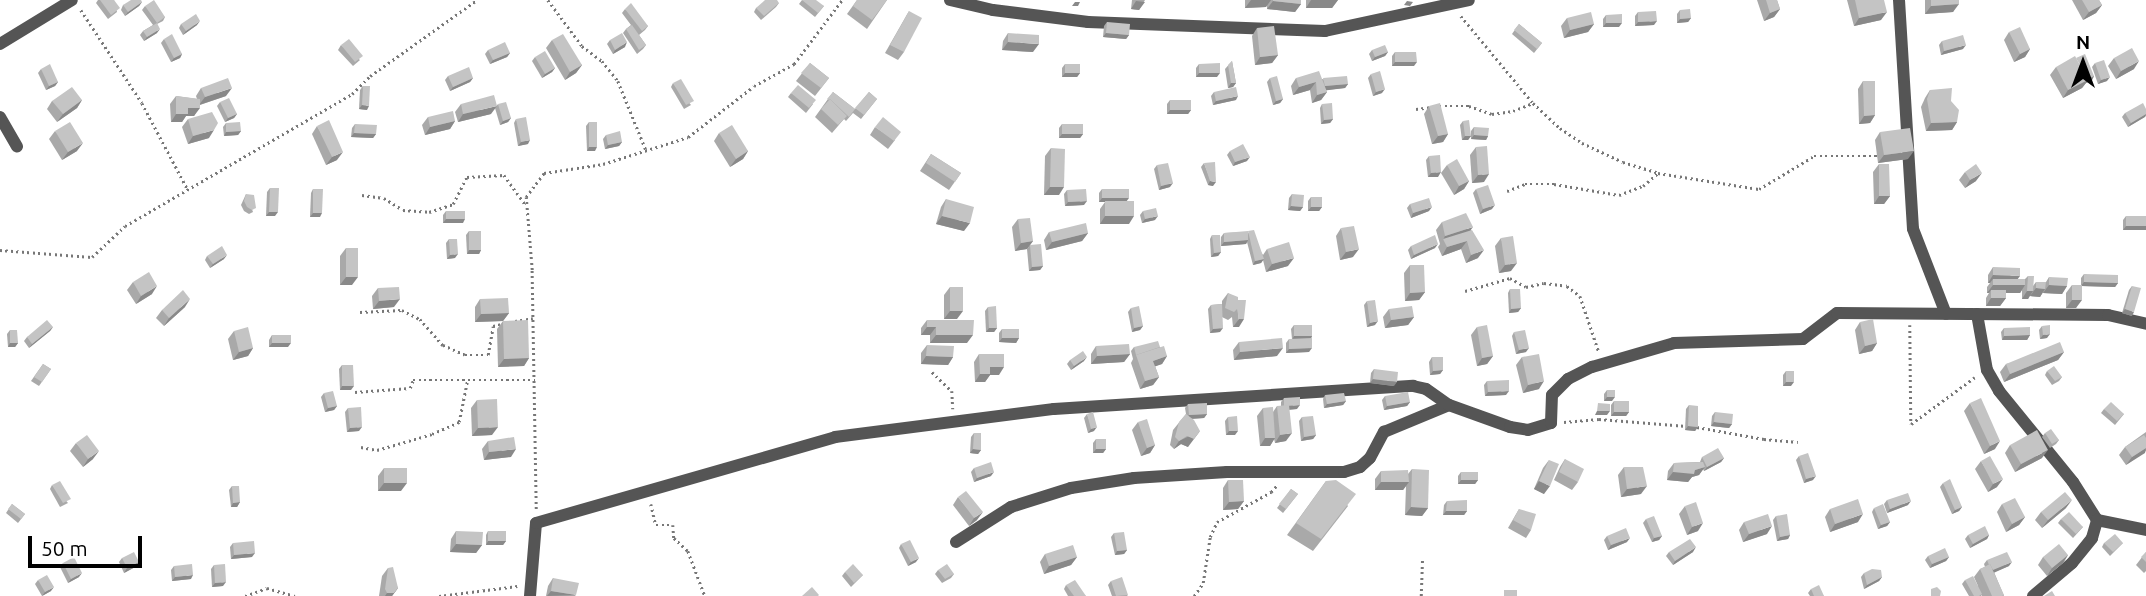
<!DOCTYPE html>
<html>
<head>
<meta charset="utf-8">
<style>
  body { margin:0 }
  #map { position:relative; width:2146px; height:596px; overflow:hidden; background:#fff; font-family:Ubuntu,sans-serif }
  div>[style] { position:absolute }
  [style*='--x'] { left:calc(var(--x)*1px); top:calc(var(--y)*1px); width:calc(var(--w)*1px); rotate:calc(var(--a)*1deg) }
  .path>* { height:2.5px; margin-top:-1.25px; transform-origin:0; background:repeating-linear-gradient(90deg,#777 0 2px,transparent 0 5.5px) }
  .street>* { height:12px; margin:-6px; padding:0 6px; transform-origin:6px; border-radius:6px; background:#555 }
  .wall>* { inset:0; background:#a9a9a9 }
  .shaded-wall>* { inset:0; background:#898989 }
  .building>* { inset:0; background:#c4c4c4 }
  span { translate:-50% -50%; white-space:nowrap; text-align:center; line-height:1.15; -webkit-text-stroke:6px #fff; paint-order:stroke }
  .north { position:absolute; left:2048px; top:28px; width:70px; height:70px; -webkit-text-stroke:5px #fff; paint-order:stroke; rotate:0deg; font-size:19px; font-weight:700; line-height:28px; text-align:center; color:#000 }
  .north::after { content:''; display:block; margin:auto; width:24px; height:32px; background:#000; clip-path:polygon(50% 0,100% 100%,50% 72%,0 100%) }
  .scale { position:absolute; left:28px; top:536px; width:114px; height:32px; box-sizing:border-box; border:4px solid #000; border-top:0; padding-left:9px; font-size:21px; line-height:24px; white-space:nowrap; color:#000; -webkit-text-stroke:5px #fff; paint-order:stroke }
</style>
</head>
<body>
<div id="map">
  <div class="path">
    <div style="--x:548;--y:0;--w:57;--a:53.5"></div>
    <div style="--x:582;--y:46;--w:25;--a:37"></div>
    <div style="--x:602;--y:61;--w:26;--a:51"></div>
    <div style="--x:618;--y:81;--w:74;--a:67.9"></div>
    <div style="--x:81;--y:10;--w:111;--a:56.7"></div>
    <div style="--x:142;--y:103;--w:98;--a:62.1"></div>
    <div style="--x:1461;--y:16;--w:113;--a:50.4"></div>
    <div style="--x:1533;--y:103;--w:37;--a:43"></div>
    <div style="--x:1560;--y:128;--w:27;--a:34"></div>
    <div style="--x:1582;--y:143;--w:45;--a:24.9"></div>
    <div style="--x:1623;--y:162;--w:37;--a:17"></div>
    <div style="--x:1658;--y:173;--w:102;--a:9"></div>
    <div style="--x:1759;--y:189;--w:64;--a:-31"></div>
    <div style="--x:1814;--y:156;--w:65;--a:0"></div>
    <div style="--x:1439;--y:106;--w:30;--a:0"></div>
    <div style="--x:1469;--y:106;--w:24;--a:19"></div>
    <div style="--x:1492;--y:114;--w:21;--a:-8"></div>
    <div style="--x:1513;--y:111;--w:22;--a:-22"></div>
    <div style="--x:1416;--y:109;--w:16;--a:-7"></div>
    <div style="--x:1507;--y:191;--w:19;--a:-21"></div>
    <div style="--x:1525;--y:184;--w:29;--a:0"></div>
    <div style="--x:1554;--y:184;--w:66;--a:9.6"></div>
    <div style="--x:1619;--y:195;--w:26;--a:-21"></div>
    <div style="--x:1643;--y:186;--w:20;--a:-41"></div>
    <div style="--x:362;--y:195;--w:22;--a:8"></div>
    <div style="--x:384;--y:198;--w:22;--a:32"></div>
    <div style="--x:403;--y:210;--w:26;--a:4"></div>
    <div style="--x:429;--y:212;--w:25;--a:-18"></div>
    <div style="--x:453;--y:204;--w:30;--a:-63"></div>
    <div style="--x:467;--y:177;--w:37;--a:-3"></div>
    <div style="--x:504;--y:175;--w:36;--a:54"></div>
    <div style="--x:0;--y:250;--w:92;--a:4.4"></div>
    <div style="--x:92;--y:257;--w:45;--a:-43.2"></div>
    <div style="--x:125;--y:226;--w:263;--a:-30.2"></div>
    <div style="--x:352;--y:94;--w:25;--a:-45"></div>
    <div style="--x:370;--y:76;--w:131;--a:-35.4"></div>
    <div style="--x:1465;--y:291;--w:47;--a:-16.1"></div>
    <div style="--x:1510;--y:278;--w:18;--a:29"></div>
    <div style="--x:1526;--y:287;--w:18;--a:-13"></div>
    <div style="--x:1544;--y:283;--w:23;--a:7"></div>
    <div style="--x:1567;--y:286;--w:16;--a:38"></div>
    <div style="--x:1580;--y:296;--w:59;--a:71.3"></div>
    <div style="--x:360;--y:312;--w:42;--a:-2.7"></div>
    <div style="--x:402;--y:310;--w:20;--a:27"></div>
    <div style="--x:420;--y:319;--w:35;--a:49"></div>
    <div style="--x:443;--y:345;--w:24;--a:24"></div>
    <div style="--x:465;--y:355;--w:23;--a:0"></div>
    <div style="--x:488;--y:355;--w:29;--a:-80"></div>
    <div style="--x:493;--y:326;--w:9;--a:-13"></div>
    <div style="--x:515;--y:321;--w:18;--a:-9"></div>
    <div style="--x:1910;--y:325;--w:99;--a:89.4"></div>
    <div style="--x:932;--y:372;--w:28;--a:44"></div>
    <div style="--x:952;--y:391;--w:18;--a:87"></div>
    <div style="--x:355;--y:392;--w:55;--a:-4.2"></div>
    <div style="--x:410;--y:388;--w:9;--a:-69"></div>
    <div style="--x:413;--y:380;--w:122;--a:0"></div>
    <div style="--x:1564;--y:422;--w:35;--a:-5"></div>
    <div style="--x:1599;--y:419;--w:88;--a:4.5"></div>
    <div style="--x:1911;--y:424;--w:79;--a:-36.3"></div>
    <div style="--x:1697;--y:427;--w:68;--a:10.2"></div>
    <div style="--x:1764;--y:439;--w:34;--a:5"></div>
    <div style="--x:361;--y:447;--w:16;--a:11"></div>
    <div style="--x:377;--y:450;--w:57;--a:-16.2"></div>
    <div style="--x:432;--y:434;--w:30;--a:-24"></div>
    <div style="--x:459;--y:422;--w:41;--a:-78.7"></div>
    <div style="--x:651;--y:504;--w:22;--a:77"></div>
    <div style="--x:656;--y:525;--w:17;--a:0"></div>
    <div style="--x:673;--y:525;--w:13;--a:86"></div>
    <div style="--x:674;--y:538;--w:19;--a:43"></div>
    <div style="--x:688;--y:551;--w:48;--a:69.3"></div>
    <div style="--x:536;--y:509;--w:239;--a:-91"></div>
    <div style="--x:532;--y:270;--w:73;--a:-94.7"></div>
    <div style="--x:526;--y:197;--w:30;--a:-53"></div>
    <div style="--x:544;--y:173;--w:60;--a:-8.7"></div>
    <div style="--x:603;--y:164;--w:89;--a:-17.6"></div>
    <div style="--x:688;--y:137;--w:83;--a:-37.7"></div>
    <div style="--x:754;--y:86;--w:46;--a:-28.8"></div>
    <div style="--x:794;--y:64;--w:80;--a:-53.1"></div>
    <div style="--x:245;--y:596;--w:23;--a:-20"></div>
    <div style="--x:267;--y:588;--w:29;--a:16"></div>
    <div style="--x:439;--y:596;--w:79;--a:-7.3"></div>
    <div style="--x:1194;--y:596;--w:16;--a:-55"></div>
    <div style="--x:1203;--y:583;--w:47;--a:-81.3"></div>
    <div style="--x:1210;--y:537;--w:17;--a:-65"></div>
    <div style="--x:1217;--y:522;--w:62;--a:-29.1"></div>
    <div style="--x:1271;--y:492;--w:9;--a:-49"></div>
    <div style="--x:1421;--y:596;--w:37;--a:-88"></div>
  </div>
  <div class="street">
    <div style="--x:950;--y:0;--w:44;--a:13.1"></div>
    <div style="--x:993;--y:10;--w:96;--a:7.2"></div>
    <div style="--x:1088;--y:22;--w:237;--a:2.2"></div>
    <div style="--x:1325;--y:31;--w:147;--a:-12.1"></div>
    <div style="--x:1899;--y:0;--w:229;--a:86.5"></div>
    <div style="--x:1913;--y:229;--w:91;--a:68.8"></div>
    <div style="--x:0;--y:44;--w:84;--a:-31.4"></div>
    <div style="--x:0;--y:117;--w:34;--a:60"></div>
    <div style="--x:1977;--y:314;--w:57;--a:79.9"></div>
    <div style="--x:1987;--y:370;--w:24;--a:60"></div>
    <div style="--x:1999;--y:391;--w:117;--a:50.9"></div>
    <div style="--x:2073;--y:482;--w:45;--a:57.7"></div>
    <div style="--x:2097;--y:520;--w:50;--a:11.5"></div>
    <div style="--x:956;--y:542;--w:65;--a:-32.5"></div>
    <div style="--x:1011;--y:507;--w:63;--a:-17.6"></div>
    <div style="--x:1071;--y:488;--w:64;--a:-9"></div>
    <div style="--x:1134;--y:478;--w:93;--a:-3.7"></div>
    <div style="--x:1227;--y:472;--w:117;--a:0"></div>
    <div style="--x:1344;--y:472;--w:17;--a:-17"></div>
    <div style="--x:1360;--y:467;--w:13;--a:-42"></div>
    <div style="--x:1370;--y:458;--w:30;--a:-62"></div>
    <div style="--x:1384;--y:432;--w:70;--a:-22.6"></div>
    <div style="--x:1449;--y:405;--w:65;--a:19.8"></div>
    <div style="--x:1510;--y:427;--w:18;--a:9"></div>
    <div style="--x:1528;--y:430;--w:24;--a:-17"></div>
    <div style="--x:1551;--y:423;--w:28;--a:-88"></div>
    <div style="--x:1552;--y:395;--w:23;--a:-45"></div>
    <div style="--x:1568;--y:379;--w:27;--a:-27"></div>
    <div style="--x:1592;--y:367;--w:85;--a:-16.3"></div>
    <div style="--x:1674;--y:343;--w:129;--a:-1.8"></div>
    <div style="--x:1803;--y:339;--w:43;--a:-37.4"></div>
    <div style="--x:1837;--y:313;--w:271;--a:0.4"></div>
    <div style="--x:2108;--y:315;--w:39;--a:13"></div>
    <div style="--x:530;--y:596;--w:73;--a:-85.3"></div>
    <div style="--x:536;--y:523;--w:311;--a:-16"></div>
    <div style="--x:835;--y:437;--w:221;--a:-7.3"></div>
    <div style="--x:1054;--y:409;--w:360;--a:-3.7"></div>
    <div style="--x:1413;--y:386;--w:13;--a:13"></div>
    <div style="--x:1426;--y:389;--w:28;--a:35"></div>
    <div style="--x:2033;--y:596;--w:51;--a:-40.2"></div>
    <div style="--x:2072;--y:563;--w:32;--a:-51"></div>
    <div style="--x:2092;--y:538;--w:19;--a:-74"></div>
  </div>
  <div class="wall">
    <div style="clip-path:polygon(98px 0,114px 0,117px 12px,108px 19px,96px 3px)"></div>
    <div style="clip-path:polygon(802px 0,824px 6px,815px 17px,799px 4px)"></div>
    <div style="clip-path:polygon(857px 0,887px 0,867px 29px,847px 14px)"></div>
    <div style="clip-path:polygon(1132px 0,1145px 0,1139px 10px,1131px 9px)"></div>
    <div style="clip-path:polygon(1245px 0,1301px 0,1301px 4px,1295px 12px,1267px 9px,1267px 5px,1266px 7px,1245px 8px)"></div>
    <div style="clip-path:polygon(1306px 0,1338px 0,1332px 8px,1306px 8px)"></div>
    <div style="clip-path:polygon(1757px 0,1777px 0,1780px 9px,1774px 17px,1764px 21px)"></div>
    <div style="clip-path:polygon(1847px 0,1884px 0,1881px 20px,1854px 26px)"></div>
    <div style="clip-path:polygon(1925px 0,1959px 0,1953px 12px,1925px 14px)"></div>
    <div style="clip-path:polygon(2072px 0,2099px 0,2102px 5px,2096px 13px,2083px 20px)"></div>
    <div style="clip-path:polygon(142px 2px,139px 6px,125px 16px,121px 10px,123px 5px)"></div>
    <div style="clip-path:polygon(779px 3px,776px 7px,761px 20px,754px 12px,756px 8px)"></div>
    <div style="clip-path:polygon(145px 6px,165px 17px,163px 21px,157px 24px,157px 33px,144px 41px,140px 35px,143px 31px,153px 25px,142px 10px)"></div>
    <div style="clip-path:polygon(625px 9px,648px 26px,645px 30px,639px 35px,646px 45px,643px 49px,637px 54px,623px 33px,626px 29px,631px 25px,622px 13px)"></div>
    <div style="clip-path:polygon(1680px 10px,1691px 18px,1688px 22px,1677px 23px,1677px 14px)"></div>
    <div style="clip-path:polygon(909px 11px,904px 52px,898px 60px,885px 53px)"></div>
    <div style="clip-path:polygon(1638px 12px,1654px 25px,1635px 26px,1635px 16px)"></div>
    <div style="clip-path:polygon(1606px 15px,1619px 27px,1603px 27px,1603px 19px)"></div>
    <div style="clip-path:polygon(1567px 18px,1594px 24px,1588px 32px,1564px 38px,1561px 26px)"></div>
    <div style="clip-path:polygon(1107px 22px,1129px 35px,1126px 39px,1103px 37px,1104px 26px)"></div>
    <div style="clip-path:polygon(181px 24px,197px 25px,183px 35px,179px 28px)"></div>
    <div style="clip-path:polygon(1519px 24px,1542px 43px,1534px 53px,1512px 34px)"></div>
    <div style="clip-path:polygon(1257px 28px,1278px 55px,1272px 63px,1255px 65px,1252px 36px)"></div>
    <div style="clip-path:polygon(2009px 32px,2030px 49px,2025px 57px,2014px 62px,2004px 40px)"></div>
    <div style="clip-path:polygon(1008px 33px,1033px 52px,1002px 50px,1003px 41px)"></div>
    <div style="clip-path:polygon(164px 39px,182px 54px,180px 58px,171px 62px,161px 43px)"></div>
    <div style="clip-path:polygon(552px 40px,582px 65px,576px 73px,565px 80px,546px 48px)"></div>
    <div style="clip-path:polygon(610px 40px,625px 47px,613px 54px,607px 44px)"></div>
    <div style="clip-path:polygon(1942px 41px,1963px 49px,1941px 55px,1939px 45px)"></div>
    <div style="clip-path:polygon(341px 45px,360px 60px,353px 66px,338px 50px)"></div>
    <div style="clip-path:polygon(488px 50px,510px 53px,507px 57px,490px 64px,485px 54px)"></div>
    <div style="clip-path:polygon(1372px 50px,1388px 52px,1385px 56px,1372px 61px,1369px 54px)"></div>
    <div style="clip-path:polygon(1395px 52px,1414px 66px,1392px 66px,1392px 56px)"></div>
    <div style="clip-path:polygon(535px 57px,555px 68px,552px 72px,542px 78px,532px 61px)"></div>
    <div style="clip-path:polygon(2114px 58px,2134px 69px,2116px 79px,2108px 66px)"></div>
    <div style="clip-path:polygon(1232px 61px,1236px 83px,1233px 87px,1228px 88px,1225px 69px)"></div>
    <div style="clip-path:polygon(810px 63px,829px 78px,815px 96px,796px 81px)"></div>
    <div style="clip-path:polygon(2095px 63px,2107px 81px,2098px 84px,2092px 67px)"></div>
    <div style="clip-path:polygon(1065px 64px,1080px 73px,1077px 77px,1062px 77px,1062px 68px)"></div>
    <div style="clip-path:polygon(1199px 64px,1217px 77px,1196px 77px,1196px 68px)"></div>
    <div style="clip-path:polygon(2056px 67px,2094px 76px,2092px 80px,2086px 83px,2082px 88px,2063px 98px,2050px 75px)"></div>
    <div style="clip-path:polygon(41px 69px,58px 82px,55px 86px,46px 90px,38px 73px)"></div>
    <div style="clip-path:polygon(1371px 74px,1382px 93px,1373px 96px,1368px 78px)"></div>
    <div style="clip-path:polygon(448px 76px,473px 78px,470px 82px,450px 91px,445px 80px)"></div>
    <div style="clip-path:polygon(1270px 78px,1283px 99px,1280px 103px,1273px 105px,1267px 82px)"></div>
    <div style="clip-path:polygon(1296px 78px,1322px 79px,1348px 84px,1345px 88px,1326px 90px,1327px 92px,1321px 100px,1312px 103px,1310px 90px,1293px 95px,1291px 86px)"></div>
    <div style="clip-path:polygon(1863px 81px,1875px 115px,1870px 123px,1859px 124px,1858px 89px)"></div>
    <div style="clip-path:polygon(673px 83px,691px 105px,684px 109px,671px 87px)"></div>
    <div style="clip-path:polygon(363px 86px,367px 110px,359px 109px,360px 90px)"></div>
    <div style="clip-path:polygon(201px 88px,226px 96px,200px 105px,194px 116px,186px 116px,182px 122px,171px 122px,170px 104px,176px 96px,197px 99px,196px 96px)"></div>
    <div style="clip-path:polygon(1930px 90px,1957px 122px,1952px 130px,1926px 131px,1921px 107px,1925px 98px)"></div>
    <div style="clip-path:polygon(833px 92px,855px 109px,869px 92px,877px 99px,861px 119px,853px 113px,846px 121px,844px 119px,832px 133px,815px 117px)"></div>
    <div style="clip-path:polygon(1214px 92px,1236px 100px,1213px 105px,1211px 96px)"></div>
    <div style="clip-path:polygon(791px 93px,813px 104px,806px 113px,788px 97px)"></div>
    <div style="clip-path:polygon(82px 100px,77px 108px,57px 122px,47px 109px,52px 101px)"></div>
    <div style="clip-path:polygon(1170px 100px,1191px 110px,1188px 114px,1167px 114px,1167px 104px)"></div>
    <div style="clip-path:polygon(220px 102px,237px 114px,234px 118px,225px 122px,217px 106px)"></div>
    <div style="clip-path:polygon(461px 104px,491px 114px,458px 122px,455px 112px)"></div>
    <div style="clip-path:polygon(498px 104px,511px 118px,508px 122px,500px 125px,495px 108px)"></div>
    <div style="clip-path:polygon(1322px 104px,1333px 119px,1330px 123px,1321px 124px,1320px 108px)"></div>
    <div style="clip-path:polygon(1429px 106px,1448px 134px,1443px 142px,1432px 144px,1424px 114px)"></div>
    <div style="clip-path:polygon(2125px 113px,2146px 114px,2146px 116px,2128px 127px,2122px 117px)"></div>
    <div style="clip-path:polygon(428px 117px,455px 121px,450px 129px,425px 135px,422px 125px)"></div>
    <div style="clip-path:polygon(188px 119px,209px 138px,188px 144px,182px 127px)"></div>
    <div style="clip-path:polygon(516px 119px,528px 144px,518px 146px,514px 123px)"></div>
    <div style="clip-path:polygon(1463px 121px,1471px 136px,1468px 140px,1462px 140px,1460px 125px)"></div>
    <div style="clip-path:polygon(589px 122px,595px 151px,587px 151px,586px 126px)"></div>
    <div style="clip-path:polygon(226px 123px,241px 131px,238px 135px,224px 136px,223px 127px)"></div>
    <div style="clip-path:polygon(355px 124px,376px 134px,373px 138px,351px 137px,352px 128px)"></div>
    <div style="clip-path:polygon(1062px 124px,1083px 134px,1080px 138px,1059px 138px,1059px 128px)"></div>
    <div style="clip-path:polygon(317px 126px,337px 160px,326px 165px,312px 134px)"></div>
    <div style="clip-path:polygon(875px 127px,895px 140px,888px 149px,870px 135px)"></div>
    <div style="clip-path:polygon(1474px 127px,1488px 136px,1486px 140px,1471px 139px,1471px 131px)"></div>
    <div style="clip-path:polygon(55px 131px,77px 151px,62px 160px,49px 139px)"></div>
    <div style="clip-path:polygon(1880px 132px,1908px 159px,1878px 163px,1875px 140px)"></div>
    <div style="clip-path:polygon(719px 133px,748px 151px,743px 159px,730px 167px,714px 141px)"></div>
    <div style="clip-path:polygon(606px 135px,622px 142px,619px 146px,605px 149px,603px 139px)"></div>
    <div style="clip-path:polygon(1476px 147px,1484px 182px,1472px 183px,1470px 155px)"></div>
    <div style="clip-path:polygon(1051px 148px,1059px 195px,1044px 195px,1045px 156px)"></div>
    <div style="clip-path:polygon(1230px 151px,1247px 161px,1233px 166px,1227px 155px)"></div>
    <div style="clip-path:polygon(931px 154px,961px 173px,949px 190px,920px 171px)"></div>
    <div style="clip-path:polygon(1429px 156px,1438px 177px,1428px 177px,1426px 160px)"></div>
    <div style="clip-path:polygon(1204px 163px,1213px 186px,1208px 185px,1201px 167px)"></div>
    <div style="clip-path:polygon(1879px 164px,1890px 196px,1884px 204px,1874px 204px,1873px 172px)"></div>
    <div style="clip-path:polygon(1157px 165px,1170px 187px,1159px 190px,1154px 169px)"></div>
    <div style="clip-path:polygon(1447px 165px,1469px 181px,1464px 189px,1454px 195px,1441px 173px)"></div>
    <div style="clip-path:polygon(1965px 172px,1976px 181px,1965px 188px,1959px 180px)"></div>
    <div style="clip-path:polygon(270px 188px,275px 216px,266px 216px,267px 192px)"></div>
    <div style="clip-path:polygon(313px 189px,320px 217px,310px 217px,311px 193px)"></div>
    <div style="clip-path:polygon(1102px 189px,1127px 201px,1129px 224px,1100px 224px,1100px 209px,1105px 202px,1099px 202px,1099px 193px)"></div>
    <div style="clip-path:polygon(1476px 189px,1492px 209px,1480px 214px,1473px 193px)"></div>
    <div style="clip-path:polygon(1067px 190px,1084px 205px,1065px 206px,1064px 194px)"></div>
    <div style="clip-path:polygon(246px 194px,253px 212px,249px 214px,244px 211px,241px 205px)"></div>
    <div style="clip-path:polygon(1292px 194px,1303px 207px,1300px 211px,1288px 210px,1289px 198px)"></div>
    <div style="clip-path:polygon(1311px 197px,1322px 207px,1319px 211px,1308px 211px,1308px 201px)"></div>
    <div style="clip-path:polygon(946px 199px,964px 231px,936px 224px,941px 207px)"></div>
    <div style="clip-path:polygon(1410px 204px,1429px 211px,1411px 218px,1407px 208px)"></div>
    <div style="clip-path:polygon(446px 211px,463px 223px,443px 223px,443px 215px)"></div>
    <div style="clip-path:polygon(1143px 211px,1155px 220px,1142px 223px,1140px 215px)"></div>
    <div style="clip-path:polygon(2126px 216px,2146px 230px,2123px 230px,2123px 220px)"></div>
    <div style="clip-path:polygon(1018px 219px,1033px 241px,1027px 249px,1015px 251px,1012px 227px)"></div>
    <div style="clip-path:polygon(1442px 222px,1471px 230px,1478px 258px,1466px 263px,1461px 249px,1442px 256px,1438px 247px,1440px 244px,1436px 230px)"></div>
    <div style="clip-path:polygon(1341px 228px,1353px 257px,1340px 260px,1336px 236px)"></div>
    <div style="clip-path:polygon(469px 231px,481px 250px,479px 254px,467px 254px,466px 235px)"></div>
    <div style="clip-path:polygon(1049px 232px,1088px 233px,1082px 241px,1046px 250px,1044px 240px)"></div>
    <div style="clip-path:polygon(1248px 232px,1263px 255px,1267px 249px,1288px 266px,1266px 272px,1263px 260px,1261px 263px,1253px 265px,1247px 242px,1246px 244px,1221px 246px,1221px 237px,1224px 233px)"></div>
    <div style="clip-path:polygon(1212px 235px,1221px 252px,1218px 256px,1211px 257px,1210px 239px)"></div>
    <div style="clip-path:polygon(1501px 238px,1511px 271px,1499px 273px,1495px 246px)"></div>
    <div style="clip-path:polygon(449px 239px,455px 258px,447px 259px,446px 243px)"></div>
    <div style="clip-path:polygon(1030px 245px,1043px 266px,1040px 270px,1029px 271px,1027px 249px)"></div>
    <div style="clip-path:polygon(1411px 246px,1435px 248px,1411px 259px,1408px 250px)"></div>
    <div style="clip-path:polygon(346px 248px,352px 285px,340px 285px,340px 256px)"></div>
    <div style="clip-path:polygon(207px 256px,224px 259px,210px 268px,205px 260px)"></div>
    <div style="clip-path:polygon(1410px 265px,1425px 292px,1419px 300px,1405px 301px,1404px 273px)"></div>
    <div style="clip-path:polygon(1993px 267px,2018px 279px,2025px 279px,2028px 276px,2033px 286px,2036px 282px,2046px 282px,2049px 277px,2067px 286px,2062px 294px,2043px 293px,2043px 292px,2040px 297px,2030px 296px,2030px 295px,2028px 299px,2022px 299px,2022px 290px,2020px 293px,2006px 293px,2006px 298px,2000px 306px,1986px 306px,1986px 298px,1989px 293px,1987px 293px,1987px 287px,1990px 283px,1988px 283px,1988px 275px)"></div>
    <div style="clip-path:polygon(2084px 274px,2118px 283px,2115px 287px,2082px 286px,2076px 308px,2066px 308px,2066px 293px,2072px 285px,2081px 285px,2081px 278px)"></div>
    <div style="clip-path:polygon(133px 282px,152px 294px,136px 304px,127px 290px)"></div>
    <div style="clip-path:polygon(2132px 286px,2132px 316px,2122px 313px,2129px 290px)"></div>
    <div style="clip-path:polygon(950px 287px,957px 319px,944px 319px,944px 295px)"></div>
    <div style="clip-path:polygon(378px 288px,394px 307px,373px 309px,372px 296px)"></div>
    <div style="clip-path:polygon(1510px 289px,1521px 308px,1518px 312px,1509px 313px,1508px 293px)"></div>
    <div style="clip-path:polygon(1228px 293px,1238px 300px,1239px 327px,1233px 327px,1232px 317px,1228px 320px,1222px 317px,1220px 332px,1210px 333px,1208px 309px,1211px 305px,1222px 304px,1222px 301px)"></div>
    <div style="clip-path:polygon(480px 299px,509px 313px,503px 321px,475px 322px,475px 307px)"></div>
    <div style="clip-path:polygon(1367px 301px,1375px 325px,1367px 327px,1364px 305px)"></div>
    <div style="clip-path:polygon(185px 307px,164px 326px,156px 318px,162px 310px)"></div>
    <div style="clip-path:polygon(988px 307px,997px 328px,994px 332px,986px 332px,985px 311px)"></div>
    <div style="clip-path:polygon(1131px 308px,1143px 326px,1140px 330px,1132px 332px,1128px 312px)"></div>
    <div style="clip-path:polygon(1389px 309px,1414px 317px,1408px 325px,1385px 328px,1383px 317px)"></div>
    <div style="clip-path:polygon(927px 320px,967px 343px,930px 343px,930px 335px,921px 335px,921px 328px)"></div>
    <div style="clip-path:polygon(503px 321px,529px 358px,524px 366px,498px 367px,497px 329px)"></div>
    <div style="clip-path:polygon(1860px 322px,1877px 343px,1872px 351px,1859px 354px,1855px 330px)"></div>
    <div style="clip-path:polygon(1294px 325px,1312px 336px,1311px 339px,1309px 352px,1286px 353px,1286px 343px,1289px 339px,1292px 339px,1291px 329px)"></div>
    <div style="clip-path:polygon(2042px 326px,2047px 338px,2040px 339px,2039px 330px)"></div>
    <div style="clip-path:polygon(53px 327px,50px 331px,29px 348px,24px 341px,27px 337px)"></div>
    <div style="clip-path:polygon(1477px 327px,1493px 356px,1487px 364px,1477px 366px,1471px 335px)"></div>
    <div style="clip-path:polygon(2004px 328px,2030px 335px,2027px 340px,2002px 340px,2001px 332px)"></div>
    <div style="clip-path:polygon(1002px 329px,1019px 338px,1016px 343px,999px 342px,999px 333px)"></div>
    <div style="clip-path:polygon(10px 330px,18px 343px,15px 347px,8px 347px,7px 334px)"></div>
    <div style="clip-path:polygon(234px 331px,253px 348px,248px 356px,233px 360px,228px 339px)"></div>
    <div style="clip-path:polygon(1514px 332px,1526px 352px,1516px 354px,1512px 336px)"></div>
    <div style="clip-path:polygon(272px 335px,288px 347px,269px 347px,269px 340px)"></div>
    <div style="clip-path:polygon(1239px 342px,1277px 356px,1234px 360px,1233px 350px)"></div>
    <div style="clip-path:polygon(927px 345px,953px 357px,948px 365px,921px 364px,921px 353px)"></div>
    <div style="clip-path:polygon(1096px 346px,1130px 354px,1124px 362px,1091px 364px,1091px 354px)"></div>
    <div style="clip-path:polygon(1134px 347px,1160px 347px,1167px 356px,1162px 364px,1155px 366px,1159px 377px,1153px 385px,1140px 389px,1131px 363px,1133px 359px,1131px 351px)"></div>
    <div style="clip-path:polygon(2064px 352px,2058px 360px,2004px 382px,2000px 372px,2006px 364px)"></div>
    <div style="clip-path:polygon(979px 354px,999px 375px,990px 375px,985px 382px,975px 382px,974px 362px)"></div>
    <div style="clip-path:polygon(1432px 357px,1443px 370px,1440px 374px,1430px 375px,1429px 362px)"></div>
    <div style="clip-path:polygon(1522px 357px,1539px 389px,1523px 393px,1516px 365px)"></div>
    <div style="clip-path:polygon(1070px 360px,1084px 361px,1071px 370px,1067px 364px)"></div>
    <div style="clip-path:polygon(43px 364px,51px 369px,39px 386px,31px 381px)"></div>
    <div style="clip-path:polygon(342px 365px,351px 390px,340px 390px,339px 369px)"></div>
    <div style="clip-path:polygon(1374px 369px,1394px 386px,1370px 383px,1371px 373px)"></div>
    <div style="clip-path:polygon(1786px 371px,1791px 386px,1783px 386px,1783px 375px)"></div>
    <div style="clip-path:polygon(2047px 371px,2062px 377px,2059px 381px,2052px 385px,2045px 375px)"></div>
    <div style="clip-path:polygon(1487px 381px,1506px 395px,1485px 396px,1484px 385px)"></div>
    <div style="clip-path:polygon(1607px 390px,1612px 401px,1604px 401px,1604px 394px)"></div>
    <div style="clip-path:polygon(324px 393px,337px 406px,334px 410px,325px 412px,321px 397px)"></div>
    <div style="clip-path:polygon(1325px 395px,1346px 401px,1343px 405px,1324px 408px,1323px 399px)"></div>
    <div style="clip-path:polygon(1385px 396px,1410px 402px,1407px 406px,1384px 410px,1382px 400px)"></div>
    <div style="clip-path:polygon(1284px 398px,1297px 409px,1289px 410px,1286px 441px,1275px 443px,1274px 439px,1270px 446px,1260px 446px,1257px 416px,1263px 408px,1273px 412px,1277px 406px,1281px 406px,1281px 402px)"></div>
    <div style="clip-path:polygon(477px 400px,492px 435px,472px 436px,471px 408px)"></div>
    <div style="clip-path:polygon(1614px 401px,1629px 412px,1626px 416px,1611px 416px,1611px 405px)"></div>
    <div style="clip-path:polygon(1970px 403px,1995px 449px,1984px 454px,1964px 411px)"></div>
    <div style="clip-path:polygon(1188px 404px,1207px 414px,1204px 418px,1192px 419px,1188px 447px,1181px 444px,1174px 449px,1170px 445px,1173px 430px,1186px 414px,1185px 408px)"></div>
    <div style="clip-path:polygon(1689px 405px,1698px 427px,1695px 431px,1685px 430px,1686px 409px)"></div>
    <div style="clip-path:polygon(348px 408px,359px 431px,347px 432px,345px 412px)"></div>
    <div style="clip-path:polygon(2104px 409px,2124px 414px,2115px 425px,2101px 413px)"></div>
    <div style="clip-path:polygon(1715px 412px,1732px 424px,1729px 428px,1711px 426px,1712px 416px)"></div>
    <div style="clip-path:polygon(1087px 414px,1094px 431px,1088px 433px,1084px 418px)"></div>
    <div style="clip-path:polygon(1228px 417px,1235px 435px,1226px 435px,1225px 421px)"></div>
    <div style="clip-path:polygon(1302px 417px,1316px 435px,1313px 439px,1301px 441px,1299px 421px)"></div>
    <div style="clip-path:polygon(1138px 422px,1155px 445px,1150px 453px,1141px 456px,1132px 430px)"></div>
    <div style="clip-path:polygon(2146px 432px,2146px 451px,2126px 465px,2119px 455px,2125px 447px)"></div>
    <div style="clip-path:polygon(974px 433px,981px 450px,978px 454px,970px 453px,971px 437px)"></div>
    <div style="clip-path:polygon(2045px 433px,2059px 440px,2056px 444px,2050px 448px,2042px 437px)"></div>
    <div style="clip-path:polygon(1096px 439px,1106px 449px,1103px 453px,1093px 453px,1093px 443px)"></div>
    <div style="clip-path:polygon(488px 441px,511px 457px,484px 460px,482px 449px)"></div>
    <div style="clip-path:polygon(76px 443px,93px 459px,83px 467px,70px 451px)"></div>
    <div style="clip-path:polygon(2010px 445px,2042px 458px,2015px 472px,2005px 453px)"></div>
    <div style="clip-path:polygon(1799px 456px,1813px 480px,1804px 483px,1796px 460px)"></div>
    <div style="clip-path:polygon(1702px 457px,1724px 458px,1721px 462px,1704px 471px,1703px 469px,1699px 475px,1692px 477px,1688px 482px,1667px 480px,1668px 471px,1674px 463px,1700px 462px)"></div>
    <div style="clip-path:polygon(1565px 459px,1578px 482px,1572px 490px,1554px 480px,1560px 467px)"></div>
    <div style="clip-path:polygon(1549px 460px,1544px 494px,1534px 489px,1543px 468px)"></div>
    <div style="clip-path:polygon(1981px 461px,1997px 487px,1988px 492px,1975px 469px)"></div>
    <div style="clip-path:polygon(1624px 467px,1641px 494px,1621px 497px,1618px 475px)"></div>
    <div style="clip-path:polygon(384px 468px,401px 491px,378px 491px,378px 476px)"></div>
    <div style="clip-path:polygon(974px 468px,991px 476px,974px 482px,971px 472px)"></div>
    <div style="clip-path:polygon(1412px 469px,1428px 508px,1422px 516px,1405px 515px,1406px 486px,1403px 490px,1375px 490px,1375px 479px,1381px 471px,1408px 474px)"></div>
    <div style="clip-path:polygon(1461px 472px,1478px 480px,1475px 484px,1458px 484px,1458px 476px)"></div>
    <div style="clip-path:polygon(1228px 480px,1244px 501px,1238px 509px,1223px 510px,1223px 488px)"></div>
    <div style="clip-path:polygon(1326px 481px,1348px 506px,1313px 551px,1287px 535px)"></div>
    <div style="clip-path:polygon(1943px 483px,1962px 507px,1959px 511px,1952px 514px,1940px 487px)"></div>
    <div style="clip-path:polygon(52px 485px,68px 503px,60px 507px,50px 489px)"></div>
    <div style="clip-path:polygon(232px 486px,240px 502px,237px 507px,231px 507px,229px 490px)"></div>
    <div style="clip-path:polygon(1291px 489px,1298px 494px,1283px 513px,1277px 508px)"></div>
    <div style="clip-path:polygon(958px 497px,977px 520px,969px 526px,953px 505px)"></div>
    <div style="clip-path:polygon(1887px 500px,1908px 505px,1887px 513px,1884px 504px)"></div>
    <div style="clip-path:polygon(1447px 501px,1467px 511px,1464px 515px,1443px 515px,1444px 505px)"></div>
    <div style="clip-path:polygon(12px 504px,25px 514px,18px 523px,6px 513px)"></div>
    <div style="clip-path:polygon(2002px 504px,2025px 517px,2019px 525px,2006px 532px,1997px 512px)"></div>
    <div style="clip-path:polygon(1685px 506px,1698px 531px,1687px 535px,1679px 514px)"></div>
    <div style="clip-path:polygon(1874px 508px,1890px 522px,1887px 526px,1878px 529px,1872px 512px)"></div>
    <div style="clip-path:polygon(2066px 508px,2042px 528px,2035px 520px,2041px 512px)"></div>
    <div style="clip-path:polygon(1519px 509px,1531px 530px,1526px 538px,1508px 528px)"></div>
    <div style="clip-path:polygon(1830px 509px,1858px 522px,1830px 532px,1825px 517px)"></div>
    <div style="clip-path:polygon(1776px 516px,1790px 535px,1788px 539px,1777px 541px,1773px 520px)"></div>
    <div style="clip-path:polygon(1646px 519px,1662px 536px,1659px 540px,1652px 542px,1643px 523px)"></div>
    <div style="clip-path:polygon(2061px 519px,2083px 527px,2073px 538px,2058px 523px)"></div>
    <div style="clip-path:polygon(1744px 522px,1767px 534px,1743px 542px,1739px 530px)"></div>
    <div style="clip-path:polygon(456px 531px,482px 545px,476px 553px,450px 552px,451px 539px)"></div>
    <div style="clip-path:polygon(488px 531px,506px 541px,503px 545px,486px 545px,486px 535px)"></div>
    <div style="clip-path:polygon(1114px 533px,1127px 550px,1124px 554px,1115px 555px,1111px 537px)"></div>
    <div style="clip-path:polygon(1968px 535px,1989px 535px,1987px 539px,1970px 548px,1965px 539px)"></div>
    <div style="clip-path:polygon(1607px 536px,1627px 542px,1608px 550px,1604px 540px)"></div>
    <div style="clip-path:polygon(233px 543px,252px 557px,231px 559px,230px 547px)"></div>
    <div style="clip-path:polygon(2104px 543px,2123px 543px,2110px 556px,2102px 547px)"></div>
    <div style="clip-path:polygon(901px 544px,916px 562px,908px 566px,899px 548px)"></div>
    <div style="clip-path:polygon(1669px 552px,1693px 552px,1673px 565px,1666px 556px)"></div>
    <div style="clip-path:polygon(2146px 552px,2146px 571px,2144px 573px,2136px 565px)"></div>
    <div style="clip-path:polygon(1045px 554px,1077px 557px,1071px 565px,1044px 574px,1040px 562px)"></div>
    <div style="clip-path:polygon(2068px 555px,2063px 563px,2047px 576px,2038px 565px,2043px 557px)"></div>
    <div style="clip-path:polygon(1928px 556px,1949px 557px,1946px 561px,1930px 568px,1925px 560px)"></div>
    <div style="clip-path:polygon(122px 558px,139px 562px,137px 566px,124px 573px,119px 562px)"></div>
    <div style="clip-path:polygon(1987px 560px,2009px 566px,1994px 572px,2004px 596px,1982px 596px,1982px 595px,1981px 596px,1969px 596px,1962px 584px,1965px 580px,1978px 586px,1974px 577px,1980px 569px,1985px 567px,1984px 564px)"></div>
    <div style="clip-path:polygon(63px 563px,79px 577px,68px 583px,60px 567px)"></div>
    <div style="clip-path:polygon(214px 565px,223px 586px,212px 587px,211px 569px)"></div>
    <div style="clip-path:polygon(174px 566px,191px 579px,172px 581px,171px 570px)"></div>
    <div style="clip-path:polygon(388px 568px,398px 588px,392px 596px,379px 596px,382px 576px)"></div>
    <div style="clip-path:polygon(938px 570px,954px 574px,951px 578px,942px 583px,935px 574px)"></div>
    <div style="clip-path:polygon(845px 572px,863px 575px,851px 587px,842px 576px)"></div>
    <div style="clip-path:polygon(1864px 573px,1882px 577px,1879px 581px,1864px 589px,1861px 577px)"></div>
    <div style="clip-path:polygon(553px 578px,576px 596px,546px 596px,548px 586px)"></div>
    <div style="clip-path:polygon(38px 580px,51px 591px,42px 596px,35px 584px)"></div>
    <div style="clip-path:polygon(1111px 581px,1128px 596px,1112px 596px,1108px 585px)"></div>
    <div style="clip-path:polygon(1066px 585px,1086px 596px,1068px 596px,1064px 589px)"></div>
    <div style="clip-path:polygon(1811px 589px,1824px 596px,1810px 596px,1808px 593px)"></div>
  </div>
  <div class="shaded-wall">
    <div style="clip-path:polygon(1251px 0,1271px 0,1266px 7px,1245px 8px)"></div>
    <div style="clip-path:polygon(1311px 0,1338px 0,1332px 8px,1306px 8px)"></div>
    <div style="clip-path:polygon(1136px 1px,1145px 2px,1139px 10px,1131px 9px)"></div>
    <div style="clip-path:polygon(1273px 1px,1301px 4px,1295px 12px,1267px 9px)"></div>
    <div style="clip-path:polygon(1407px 1px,1413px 2px,1410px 6px,1404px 5px)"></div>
    <div style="clip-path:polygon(142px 2px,139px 6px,125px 16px,128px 12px)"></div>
    <div style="clip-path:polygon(1075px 2px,1080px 2px,1078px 6px,1072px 6px)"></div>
    <div style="clip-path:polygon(1959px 4px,1953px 12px,1925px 14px,1931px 6px)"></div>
    <div style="clip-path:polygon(2102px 5px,2096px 13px,2083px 20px,2089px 12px)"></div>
    <div style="clip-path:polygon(1780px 9px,1774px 17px,1764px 21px,1770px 13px)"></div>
    <div style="clip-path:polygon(1887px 12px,1881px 20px,1854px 26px,1859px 18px)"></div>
    <div style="clip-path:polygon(1691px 18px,1688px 22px,1677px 23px,1680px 19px)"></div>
    <div style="clip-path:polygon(200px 21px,197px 25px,183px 35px,186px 31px)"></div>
    <div style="clip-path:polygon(1657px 21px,1654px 25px,1635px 26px,1638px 22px)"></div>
    <div style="clip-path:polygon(1606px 23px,1622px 23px,1619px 27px,1603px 27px)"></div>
    <div style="clip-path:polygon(1594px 24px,1588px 32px,1564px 38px,1570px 30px)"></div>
    <div style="clip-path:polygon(160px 29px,157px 33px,144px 41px,147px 37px)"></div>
    <div style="clip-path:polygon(1106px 33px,1129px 35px,1126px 39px,1103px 37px)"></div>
    <div style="clip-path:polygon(627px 42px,625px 47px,613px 54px,615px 50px)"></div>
    <div style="clip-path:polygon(1008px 42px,1039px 44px,1033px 52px,1002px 50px)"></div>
    <div style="clip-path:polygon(1966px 45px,1963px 49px,1941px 55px,1944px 51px)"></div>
    <div style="clip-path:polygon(2030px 49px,2025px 57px,2014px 62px,2020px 54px)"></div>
    <div style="clip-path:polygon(1388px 52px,1385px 56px,1372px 61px,1375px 57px)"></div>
    <div style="clip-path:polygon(510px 53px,507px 57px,490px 64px,493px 60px)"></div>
    <div style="clip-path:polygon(182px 54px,180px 58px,171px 62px,174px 58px)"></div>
    <div style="clip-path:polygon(1278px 55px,1272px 63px,1255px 65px,1260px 57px)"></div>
    <div style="clip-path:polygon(2139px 61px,2134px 69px,2116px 79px,2121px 71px)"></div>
    <div style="clip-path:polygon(1395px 62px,1417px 62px,1414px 66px,1392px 66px)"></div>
    <div style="clip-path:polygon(582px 65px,576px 73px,565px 80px,570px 72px)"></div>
    <div style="clip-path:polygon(555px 68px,552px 72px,542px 78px,545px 74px)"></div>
    <div style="clip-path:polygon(1065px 73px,1080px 73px,1077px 77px,1062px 77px)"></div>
    <div style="clip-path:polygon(1199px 73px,1220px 73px,1217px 77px,1196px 77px)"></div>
    <div style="clip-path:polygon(2094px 76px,2092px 80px,2086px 83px,2082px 88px,2063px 98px,2068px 90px,2085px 80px)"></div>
    <div style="clip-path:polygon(2110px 77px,2107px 81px,2098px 84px,2101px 80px)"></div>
    <div style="clip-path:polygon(473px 78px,470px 82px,450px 91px,453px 87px)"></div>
    <div style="clip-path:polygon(58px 82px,55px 86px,46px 90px,49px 86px)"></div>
    <div style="clip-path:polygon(1316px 82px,1310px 90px,1293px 95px,1299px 87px)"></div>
    <div style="clip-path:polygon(1231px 83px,1236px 83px,1233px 87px,1228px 88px)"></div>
    <div style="clip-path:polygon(1348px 84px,1345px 88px,1321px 91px,1324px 86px)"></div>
    <div style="clip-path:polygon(232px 88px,226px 96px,199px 105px,205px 97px)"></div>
    <div style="clip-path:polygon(1385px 89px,1382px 93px,1373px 96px,1376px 92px)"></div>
    <div style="clip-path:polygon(1327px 92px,1321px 100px,1312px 103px,1317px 95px)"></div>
    <div style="clip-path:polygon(1238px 96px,1236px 100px,1213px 105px,1216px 101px)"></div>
    <div style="clip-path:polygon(1283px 99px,1280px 103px,1273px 105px,1276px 101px)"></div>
    <div style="clip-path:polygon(82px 100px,77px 108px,57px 122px,63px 114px)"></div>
    <div style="clip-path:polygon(362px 105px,369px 106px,367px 110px,359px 109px)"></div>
    <div style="clip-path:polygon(497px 106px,491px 114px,458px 122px,463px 114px)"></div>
    <div style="clip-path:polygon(188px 108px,200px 108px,194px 116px,186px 116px,182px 122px,171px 122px,176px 114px)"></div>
    <div style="clip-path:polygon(1170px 110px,1191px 110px,1188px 114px,1167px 114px)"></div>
    <div style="clip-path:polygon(237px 114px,234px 118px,225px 122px,228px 118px)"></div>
    <div style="clip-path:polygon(2146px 114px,2145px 117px,2128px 127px,2131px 123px)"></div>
    <div style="clip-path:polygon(1875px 115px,1870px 123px,1859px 124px,1864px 116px)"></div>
    <div style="clip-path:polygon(511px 118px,508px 122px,500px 125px,503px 121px)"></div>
    <div style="clip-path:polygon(1333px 119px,1330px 123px,1321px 124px,1324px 120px)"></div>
    <div style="clip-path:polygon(455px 121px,450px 129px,425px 135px,430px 127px)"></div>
    <div style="clip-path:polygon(1957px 122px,1952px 130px,1926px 131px,1931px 123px)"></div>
    <div style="clip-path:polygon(214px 130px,209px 138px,188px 144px,193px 136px)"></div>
    <div style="clip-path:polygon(241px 131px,238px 135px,224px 136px,226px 132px)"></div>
    <div style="clip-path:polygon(354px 133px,376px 134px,373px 138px,351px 137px)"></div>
    <div style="clip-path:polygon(1062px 134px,1083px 134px,1080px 138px,1059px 138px)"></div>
    <div style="clip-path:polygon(1448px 134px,1443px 142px,1432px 144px,1438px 136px)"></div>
    <div style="clip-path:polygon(1474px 135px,1488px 136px,1486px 140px,1471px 139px)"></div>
    <div style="clip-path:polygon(1465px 136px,1471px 136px,1468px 140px,1462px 140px)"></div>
    <div style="clip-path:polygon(530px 140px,528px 144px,518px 146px,521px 142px)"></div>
    <div style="clip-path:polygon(622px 142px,619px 146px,605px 149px,608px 145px)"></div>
    <div style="clip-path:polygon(83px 143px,77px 151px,62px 160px,68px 152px)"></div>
    <div style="clip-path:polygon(589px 147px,597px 147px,595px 151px,587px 151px)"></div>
    <div style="clip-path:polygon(748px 151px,743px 159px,730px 167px,736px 159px)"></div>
    <div style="clip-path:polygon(1914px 151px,1908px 159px,1878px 163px,1884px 155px)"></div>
    <div style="clip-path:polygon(343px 152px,337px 160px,326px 165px,332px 157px)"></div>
    <div style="clip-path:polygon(1250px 157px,1247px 161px,1233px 166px,1235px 162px)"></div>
    <div style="clip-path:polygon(1441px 172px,1438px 177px,1428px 177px,1431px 173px)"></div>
    <div style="clip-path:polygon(1982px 173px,1976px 181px,1965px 188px,1970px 180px)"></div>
    <div style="clip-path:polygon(1489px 174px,1484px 182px,1472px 183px,1478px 175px)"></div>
    <div style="clip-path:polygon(1210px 181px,1216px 182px,1213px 186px,1208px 185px)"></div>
    <div style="clip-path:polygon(1469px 181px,1464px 189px,1454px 195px,1459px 186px)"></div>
    <div style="clip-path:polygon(1173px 183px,1170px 187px,1159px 190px,1161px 186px)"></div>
    <div style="clip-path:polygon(1050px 187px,1064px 187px,1059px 195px,1044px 195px)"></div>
    <div style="clip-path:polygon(1879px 196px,1890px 196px,1884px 204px,1874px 204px)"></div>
    <div style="clip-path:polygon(1102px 198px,1129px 198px,1126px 202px,1099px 202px)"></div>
    <div style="clip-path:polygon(1087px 201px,1084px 205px,1065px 206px,1068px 202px)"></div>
    <div style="clip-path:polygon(1495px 205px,1492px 209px,1480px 214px,1483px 209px)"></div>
    <div style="clip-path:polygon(1291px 206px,1303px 207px,1300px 211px,1288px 210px)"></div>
    <div style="clip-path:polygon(1311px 207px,1322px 207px,1319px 211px,1308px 211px)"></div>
    <div style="clip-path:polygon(1432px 207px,1429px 211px,1411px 218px,1413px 213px)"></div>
    <div style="clip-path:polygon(269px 212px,278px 212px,275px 216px,266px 216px)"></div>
    <div style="clip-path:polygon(313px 213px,322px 213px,320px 217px,310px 217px)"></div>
    <div style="clip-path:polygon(942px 216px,970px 223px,964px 231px,936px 224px)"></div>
    <div style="clip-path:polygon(1105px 216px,1134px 216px,1129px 224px,1100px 224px)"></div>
    <div style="clip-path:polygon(1158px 216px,1155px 220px,1142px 223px,1145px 219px)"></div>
    <div style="clip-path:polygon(446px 219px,465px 219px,463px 223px,443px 223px)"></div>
    <div style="clip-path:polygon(2126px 226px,2146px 226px,2146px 230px,2123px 230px)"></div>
    <div style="clip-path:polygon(1473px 227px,1467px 235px,1443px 240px,1445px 236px)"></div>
    <div style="clip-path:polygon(1088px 233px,1082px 241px,1046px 250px,1052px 242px)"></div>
    <div style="clip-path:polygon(1248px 240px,1246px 244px,1221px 246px,1224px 242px)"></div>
    <div style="clip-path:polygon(1033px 241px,1027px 249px,1015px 251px,1021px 243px)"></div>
    <div style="clip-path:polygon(1467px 241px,1461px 249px,1442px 256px,1447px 247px)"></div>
    <div style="clip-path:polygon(1438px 244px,1435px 248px,1411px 259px,1414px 255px)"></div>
    <div style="clip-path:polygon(1359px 249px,1353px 257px,1340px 260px,1346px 252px)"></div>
    <div style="clip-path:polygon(469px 250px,481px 250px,479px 254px,467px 254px)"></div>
    <div style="clip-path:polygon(1484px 250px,1478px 258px,1466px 263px,1471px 255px)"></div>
    <div style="clip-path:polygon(1221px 252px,1218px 256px,1211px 257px,1214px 253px)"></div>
    <div style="clip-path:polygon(458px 254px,455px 258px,447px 259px,450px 255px)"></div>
    <div style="clip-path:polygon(227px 255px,224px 259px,210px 268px,213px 264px)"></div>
    <div style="clip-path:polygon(1294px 258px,1288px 266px,1266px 272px,1272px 264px)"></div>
    <div style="clip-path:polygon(1264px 259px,1261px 263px,1253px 265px,1255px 261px)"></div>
    <div style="clip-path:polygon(1517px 263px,1511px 271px,1499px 273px,1505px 265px)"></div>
    <div style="clip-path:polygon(1043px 266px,1040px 270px,1029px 271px,1032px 267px)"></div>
    <div style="clip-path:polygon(1993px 275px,2020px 276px,2014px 284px,1993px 279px,1990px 283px,1988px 283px)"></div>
    <div style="clip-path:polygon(346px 277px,358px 277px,352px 285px,340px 285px)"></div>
    <div style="clip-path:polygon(2084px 282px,2118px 283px,2115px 287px,2081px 286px)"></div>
    <div style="clip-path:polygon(1993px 285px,2025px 285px,2020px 293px,1991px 293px,1991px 290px,1989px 293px,1987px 293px)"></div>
    <div style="clip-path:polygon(2049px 285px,2067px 286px,2062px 294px,2043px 293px)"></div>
    <div style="clip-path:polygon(157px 286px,152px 294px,136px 304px,141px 296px)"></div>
    <div style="clip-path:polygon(2036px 288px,2045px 289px,2040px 297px,2030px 296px)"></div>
    <div style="clip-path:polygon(2027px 291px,2033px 291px,2028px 299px,2022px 299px)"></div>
    <div style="clip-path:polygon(1425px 292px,1419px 300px,1405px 301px,1410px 293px)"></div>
    <div style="clip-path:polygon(1991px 298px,2006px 298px,2000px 306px,1986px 306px)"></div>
    <div style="clip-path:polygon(190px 299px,185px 307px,164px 326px,169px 318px)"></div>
    <div style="clip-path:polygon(400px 299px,394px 307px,373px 309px,379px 301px)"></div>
    <div style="clip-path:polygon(2072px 300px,2082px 300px,2076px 308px,2066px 308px)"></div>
    <div style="clip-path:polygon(1521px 308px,1518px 312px,1509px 313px,1511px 309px)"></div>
    <div style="clip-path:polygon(2125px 309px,2134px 312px,2132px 316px,2122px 313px)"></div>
    <div style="clip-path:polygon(950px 311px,963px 311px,957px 319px,944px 319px)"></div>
    <div style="clip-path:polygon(509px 313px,503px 321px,475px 322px,481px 314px)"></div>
    <div style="clip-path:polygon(1414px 317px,1408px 325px,1385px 328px,1391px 320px)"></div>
    <div style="clip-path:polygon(1239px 319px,1244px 319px,1239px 327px,1233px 327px)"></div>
    <div style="clip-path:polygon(1378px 321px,1375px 325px,1367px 327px,1370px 323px)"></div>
    <div style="clip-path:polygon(1143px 326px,1140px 330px,1132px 332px,1134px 328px)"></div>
    <div style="clip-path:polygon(53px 327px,50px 331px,29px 348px,32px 344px)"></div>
    <div style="clip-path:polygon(927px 327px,936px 327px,930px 335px,921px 335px)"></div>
    <div style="clip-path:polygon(989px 328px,997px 328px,994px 332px,986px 332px)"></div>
    <div style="clip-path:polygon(1223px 328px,1220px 332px,1210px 333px,1213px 329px)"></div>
    <div style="clip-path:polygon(2050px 334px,2047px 338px,2040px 339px,2043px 335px)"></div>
    <div style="clip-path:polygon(936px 335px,973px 335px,967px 343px,930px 343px)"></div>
    <div style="clip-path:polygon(2030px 335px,2027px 340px,2002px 340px,2004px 336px)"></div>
    <div style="clip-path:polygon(1294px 336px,1312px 336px,1310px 340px,1292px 340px)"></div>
    <div style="clip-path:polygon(1002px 338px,1019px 338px,1016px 343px,999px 342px)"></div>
    <div style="clip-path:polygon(10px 343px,18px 343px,15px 347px,8px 347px)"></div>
    <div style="clip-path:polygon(272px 343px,291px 343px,288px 347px,269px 347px)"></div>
    <div style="clip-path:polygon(1877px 343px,1872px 351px,1859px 354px,1865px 346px)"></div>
    <div style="clip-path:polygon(253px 348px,248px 356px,233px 360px,239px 352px)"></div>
    <div style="clip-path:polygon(1283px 348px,1277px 356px,1234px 360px,1240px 352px)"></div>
    <div style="clip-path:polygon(1312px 348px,1309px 352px,1286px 353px,1289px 349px)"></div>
    <div style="clip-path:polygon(1529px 348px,1526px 352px,1516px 354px,1519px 350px)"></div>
    <div style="clip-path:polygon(2064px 352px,2058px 360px,2004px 382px,2010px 374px)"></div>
    <div style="clip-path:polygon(1130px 354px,1124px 362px,1091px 364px,1097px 356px)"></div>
    <div style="clip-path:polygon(926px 356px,953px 357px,948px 365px,921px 364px)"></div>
    <div style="clip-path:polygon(1167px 356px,1162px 364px,1148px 369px,1153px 361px)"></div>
    <div style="clip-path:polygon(1493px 356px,1487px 364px,1477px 366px,1482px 358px)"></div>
    <div style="clip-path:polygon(1087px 357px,1084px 361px,1071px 370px,1074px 366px)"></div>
    <div style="clip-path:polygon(529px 358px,524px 366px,498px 367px,504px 359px)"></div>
    <div style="clip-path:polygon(990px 367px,1004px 367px,999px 375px,990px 375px,985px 382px,975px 382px,980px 374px)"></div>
    <div style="clip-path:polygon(1443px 370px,1440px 374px,1430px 375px,1433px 371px)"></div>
    <div style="clip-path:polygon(1159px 377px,1153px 385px,1140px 389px,1145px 381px)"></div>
    <div style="clip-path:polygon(1373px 379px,1397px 382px,1394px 386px,1370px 383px)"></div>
    <div style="clip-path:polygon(1544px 381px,1539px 389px,1523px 393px,1528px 385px)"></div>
    <div style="clip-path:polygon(1786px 382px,1794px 382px,1791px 386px,1783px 386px)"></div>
    <div style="clip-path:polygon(342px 386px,354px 386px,351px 390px,340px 390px)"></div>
    <div style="clip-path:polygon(1509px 391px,1506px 395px,1485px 396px,1488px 392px)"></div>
    <div style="clip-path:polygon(1607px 397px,1615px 397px,1612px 401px,1604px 401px)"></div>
    <div style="clip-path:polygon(1346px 401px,1343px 405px,1324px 408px,1327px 404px)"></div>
    <div style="clip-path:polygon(1410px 402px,1407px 406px,1384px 410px,1387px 406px)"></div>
    <div style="clip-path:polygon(1300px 405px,1297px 409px,1281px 410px,1284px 406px)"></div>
    <div style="clip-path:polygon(337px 406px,334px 410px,325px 412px,328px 408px)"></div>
    <div style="clip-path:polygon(1597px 411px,1610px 411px,1607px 415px,1595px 415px)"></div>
    <div style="clip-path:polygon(1614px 412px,1629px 412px,1626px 416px,1611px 416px)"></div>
    <div style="clip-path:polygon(1207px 414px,1204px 418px,1186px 419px,1189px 415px)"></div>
    <div style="clip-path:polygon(1714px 422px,1732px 424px,1729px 428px,1711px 426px)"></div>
    <div style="clip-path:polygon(1688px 426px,1698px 427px,1695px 431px,1685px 430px)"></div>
    <div style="clip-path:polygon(362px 427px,359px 431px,347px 432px,350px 428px)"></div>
    <div style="clip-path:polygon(498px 427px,492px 435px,472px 436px,478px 428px)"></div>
    <div style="clip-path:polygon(1097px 427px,1094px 431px,1088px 433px,1091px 429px)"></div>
    <div style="clip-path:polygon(1200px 431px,1188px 447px,1181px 444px,1174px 449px,1179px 441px)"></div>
    <div style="clip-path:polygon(1229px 431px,1238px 431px,1235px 435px,1226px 435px)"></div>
    <div style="clip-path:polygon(1292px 433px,1286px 441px,1275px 443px,1280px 435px)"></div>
    <div style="clip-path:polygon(1316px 435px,1313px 439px,1301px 441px,1304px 437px)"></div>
    <div style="clip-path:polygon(1265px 438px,1275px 438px,1270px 446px,1260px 446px)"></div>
    <div style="clip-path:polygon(2000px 441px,1995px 449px,1984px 454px,1990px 446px)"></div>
    <div style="clip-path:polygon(1155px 445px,1150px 453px,1141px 456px,1147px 448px)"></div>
    <div style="clip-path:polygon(2146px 448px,2145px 453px,2126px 465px,2132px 457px)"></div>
    <div style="clip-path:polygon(516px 449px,511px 457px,484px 460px,489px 452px)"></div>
    <div style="clip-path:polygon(973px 449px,981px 450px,978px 454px,970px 453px)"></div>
    <div style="clip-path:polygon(1096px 449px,1106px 449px,1103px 453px,1093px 453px)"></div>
    <div style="clip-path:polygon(2048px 450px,2042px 458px,2015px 472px,2021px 464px)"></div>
    <div style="clip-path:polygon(99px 451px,93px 459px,83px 467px,88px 459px)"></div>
    <div style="clip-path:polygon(1724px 458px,1721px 462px,1704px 471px,1707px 467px)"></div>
    <div style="clip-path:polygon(1705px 467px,1699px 475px,1692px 477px,1688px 482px,1667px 480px,1673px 472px,1695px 470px)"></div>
    <div style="clip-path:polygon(994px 472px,991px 476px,974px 482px,977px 478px)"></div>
    <div style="clip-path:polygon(1816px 476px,1813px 480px,1804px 483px,1806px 479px)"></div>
    <div style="clip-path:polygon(2003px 479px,1997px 487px,1988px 492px,1993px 484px)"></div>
    <div style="clip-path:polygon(1461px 480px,1478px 480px,1475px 484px,1458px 484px)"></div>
    <div style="clip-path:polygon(1539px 481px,1550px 486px,1544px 494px,1534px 489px)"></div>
    <div style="clip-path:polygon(1381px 482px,1409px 482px,1403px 490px,1375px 490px)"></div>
    <div style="clip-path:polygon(384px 483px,407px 483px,401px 491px,378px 491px)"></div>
    <div style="clip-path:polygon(1647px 486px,1641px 494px,1621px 497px,1627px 489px)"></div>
    <div style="clip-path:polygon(2072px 500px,2066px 508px,2042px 528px,2048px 520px)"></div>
    <div style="clip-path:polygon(1244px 501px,1238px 509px,1223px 510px,1229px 502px)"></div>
    <div style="clip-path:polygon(1911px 501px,1908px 505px,1887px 513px,1890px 509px)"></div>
    <div style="clip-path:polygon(240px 502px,237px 507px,231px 507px,233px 503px)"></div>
    <div style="clip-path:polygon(1411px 507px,1428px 508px,1422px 516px,1405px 515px)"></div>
    <div style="clip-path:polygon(1962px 507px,1959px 511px,1952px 514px,1955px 510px)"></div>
    <div style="clip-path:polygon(1446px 511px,1467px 511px,1464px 515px,1443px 515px)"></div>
    <div style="clip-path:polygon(983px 512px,977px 520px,969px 526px,974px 518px)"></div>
    <div style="clip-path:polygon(1863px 514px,1858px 522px,1830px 532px,1835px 524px)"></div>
    <div style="clip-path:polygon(2025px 517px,2019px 525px,2006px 532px,2012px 524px)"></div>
    <div style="clip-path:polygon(1890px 522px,1887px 526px,1878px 529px,1881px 525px)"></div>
    <div style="clip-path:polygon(1703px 523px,1698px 531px,1687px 535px,1692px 527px)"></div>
    <div style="clip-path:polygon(1772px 526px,1767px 534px,1743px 542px,1749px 534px)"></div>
    <div style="clip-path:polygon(1790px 535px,1788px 539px,1777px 541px,1780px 537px)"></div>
    <div style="clip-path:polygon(1989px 535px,1987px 539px,1970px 548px,1973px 544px)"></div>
    <div style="clip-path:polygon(1662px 536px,1659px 540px,1652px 542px,1654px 538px)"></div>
    <div style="clip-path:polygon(1630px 538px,1627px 542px,1608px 550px,1611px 545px)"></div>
    <div style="clip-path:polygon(488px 541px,506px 541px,503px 545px,486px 545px)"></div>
    <div style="clip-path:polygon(456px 544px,482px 545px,476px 553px,450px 552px)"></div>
    <div style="clip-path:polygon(1696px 547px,1693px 552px,1673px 565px,1675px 561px)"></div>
    <div style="clip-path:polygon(1127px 550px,1124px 554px,1115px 555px,1117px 551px)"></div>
    <div style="clip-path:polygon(255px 553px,252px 557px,231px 559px,234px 555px)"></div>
    <div style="clip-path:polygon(2068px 555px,2063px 563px,2047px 576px,2052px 568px)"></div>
    <div style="clip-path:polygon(1077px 557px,1071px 565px,1044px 574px,1049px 566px)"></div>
    <div style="clip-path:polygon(1949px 557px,1946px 561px,1930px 568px,1932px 564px)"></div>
    <div style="clip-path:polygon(919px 558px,916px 562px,908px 566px,911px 562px)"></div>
    <div style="clip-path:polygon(139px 562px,137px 566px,124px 573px,127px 568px)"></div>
    <div style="clip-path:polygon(2012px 562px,2009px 566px,1989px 575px,1991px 570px)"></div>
    <div style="clip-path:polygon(82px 573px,79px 577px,68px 583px,71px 579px)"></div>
    <div style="clip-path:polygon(193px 575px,191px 579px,172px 581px,175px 577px)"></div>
    <div style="clip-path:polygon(1882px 577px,1879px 581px,1864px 589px,1867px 585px)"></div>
    <div style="clip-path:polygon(226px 582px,223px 586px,212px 587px,215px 583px)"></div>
    <div style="clip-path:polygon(54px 587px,51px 591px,42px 596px,45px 592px)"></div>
    <div style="clip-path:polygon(398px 588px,392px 596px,385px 596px,387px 593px)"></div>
    <div style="clip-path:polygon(551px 591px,576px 595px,547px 596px)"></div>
  </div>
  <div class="building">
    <div style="clip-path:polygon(100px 0,114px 0,120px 8px,111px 15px)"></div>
    <div style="clip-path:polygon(131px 0,141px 0,142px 2px,128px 12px,123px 5px)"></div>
    <div style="clip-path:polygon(154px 0,165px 17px,157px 23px,160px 29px,147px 37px,143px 31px,157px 23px,145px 6px)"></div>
    <div style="clip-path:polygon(765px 0,777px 0,779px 3px,764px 16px,756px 8px)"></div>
    <div style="clip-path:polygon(802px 0,816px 0,824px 6px,818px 13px)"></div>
    <div style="clip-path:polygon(857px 0,887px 0,872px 20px,853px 6px)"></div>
    <div style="clip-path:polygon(1273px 0,1301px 0,1301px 4px,1273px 1px)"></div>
    <div style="clip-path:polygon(1766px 0,1777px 0,1780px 9px,1770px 13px)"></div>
    <div style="clip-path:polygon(1855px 0,1884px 0,1887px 12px,1859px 18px)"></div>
    <div style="clip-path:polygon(1931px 0,1959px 0,1959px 4px,1931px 6px)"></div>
    <div style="clip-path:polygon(2082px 0,2099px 0,2102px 5px,2089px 12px)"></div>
    <div style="clip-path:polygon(631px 3px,648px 26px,642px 31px,625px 9px)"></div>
    <div style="clip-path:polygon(1690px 9px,1691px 18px,1680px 19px,1680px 10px)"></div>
    <div style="clip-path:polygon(909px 11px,922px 18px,904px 52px,890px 45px)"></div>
    <div style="clip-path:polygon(1656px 11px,1657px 21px,1638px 22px,1638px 12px)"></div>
    <div style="clip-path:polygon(1591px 12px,1594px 24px,1570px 30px,1567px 18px)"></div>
    <div style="clip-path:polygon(196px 14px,200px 21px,186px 31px,181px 24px)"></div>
    <div style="clip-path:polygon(1622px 14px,1622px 23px,1606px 23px,1606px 15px)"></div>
    <div style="clip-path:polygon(1107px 22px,1130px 24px,1129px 35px,1106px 33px)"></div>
    <div style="clip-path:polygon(1519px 24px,1542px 43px,1537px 49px,1514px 30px)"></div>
    <div style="clip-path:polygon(632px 25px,646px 45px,639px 50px,626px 29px)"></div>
    <div style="clip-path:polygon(1274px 26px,1278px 55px,1260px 57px,1257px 28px)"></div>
    <div style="clip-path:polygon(2020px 27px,2030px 49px,2020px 54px,2009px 32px)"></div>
    <div style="clip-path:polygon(622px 33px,627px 42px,615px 50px,610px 40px)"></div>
    <div style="clip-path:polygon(1008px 33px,1039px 35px,1039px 44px,1008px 42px)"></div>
    <div style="clip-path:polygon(172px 34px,182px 54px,174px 58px,164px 39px)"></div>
    <div style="clip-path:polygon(563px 34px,582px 65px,570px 72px,552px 40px)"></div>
    <div style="clip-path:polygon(1963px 35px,1966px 45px,1944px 51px,1942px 41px)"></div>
    <div style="clip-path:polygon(349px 39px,363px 56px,355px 62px,341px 45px)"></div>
    <div style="clip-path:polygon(505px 42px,510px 53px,493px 60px,488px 50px)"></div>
    <div style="clip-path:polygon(1385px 45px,1388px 52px,1375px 57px,1372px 50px)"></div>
    <div style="clip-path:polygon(2132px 48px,2139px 61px,2121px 71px,2114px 58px)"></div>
    <div style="clip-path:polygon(545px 51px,555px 68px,545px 74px,535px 57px)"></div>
    <div style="clip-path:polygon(1395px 52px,1416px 52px,1417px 62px,1395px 62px)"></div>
    <div style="clip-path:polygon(2085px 54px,2094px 76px,2088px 79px,2076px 58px)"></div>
    <div style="clip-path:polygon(2075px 56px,2088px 80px,2068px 90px,2056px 67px)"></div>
    <div style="clip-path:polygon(2104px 60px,2110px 77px,2101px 80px,2095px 63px)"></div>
    <div style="clip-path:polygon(1232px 61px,1236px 83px,1231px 83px,1228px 65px)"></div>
    <div style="clip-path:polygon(810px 63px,829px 78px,821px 88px,801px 73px)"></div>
    <div style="clip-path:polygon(1220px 63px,1220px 73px,1199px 73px,1199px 64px)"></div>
    <div style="clip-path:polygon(50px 64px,58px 82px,49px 86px,41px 69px)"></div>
    <div style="clip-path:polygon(1065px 64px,1080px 64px,1080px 73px,1065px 73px)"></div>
    <div style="clip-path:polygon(469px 67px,473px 78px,453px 87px,448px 76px)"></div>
    <div style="clip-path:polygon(1319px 71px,1327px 92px,1317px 95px,1316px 82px,1299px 87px,1296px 78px)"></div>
    <div style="clip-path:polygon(1380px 71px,1385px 89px,1376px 92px,1371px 74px)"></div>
    <div style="clip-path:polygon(1277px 76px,1283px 99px,1276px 101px,1270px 78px)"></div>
    <div style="clip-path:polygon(1347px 76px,1348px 84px,1325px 86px,1323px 78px)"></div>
    <div style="clip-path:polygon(228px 78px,232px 88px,205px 97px,201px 88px)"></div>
    <div style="clip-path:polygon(681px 79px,694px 101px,686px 105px,673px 83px)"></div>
    <div style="clip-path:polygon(1863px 81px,1875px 81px,1875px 115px,1864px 116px)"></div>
    <div style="clip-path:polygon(798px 85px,816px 100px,809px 108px,791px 93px)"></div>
    <div style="clip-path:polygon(363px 86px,370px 86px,369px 106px,362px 105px)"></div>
    <div style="clip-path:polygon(72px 87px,82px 100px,63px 114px,52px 101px)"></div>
    <div style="clip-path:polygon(1236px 87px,1238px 96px,1216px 101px,1214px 92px)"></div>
    <div style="clip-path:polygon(1952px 88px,1951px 101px,1959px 110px,1957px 122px,1931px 123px,1927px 99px,1930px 90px)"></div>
    <div style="clip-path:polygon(833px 92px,855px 109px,849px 117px,830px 99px,829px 100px,827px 99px)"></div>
    <div style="clip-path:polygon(869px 92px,877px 99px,864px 115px,855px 108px)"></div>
    <div style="clip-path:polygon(494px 95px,497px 106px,463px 114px,461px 104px)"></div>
    <div style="clip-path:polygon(176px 96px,200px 99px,200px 108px,188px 108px,188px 114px,176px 114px)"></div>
    <div style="clip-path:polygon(229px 98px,237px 114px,228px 118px,220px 102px)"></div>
    <div style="clip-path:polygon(830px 99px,847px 116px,838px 125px,821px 109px)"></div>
    <div style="clip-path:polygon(1170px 100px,1191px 100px,1191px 110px,1170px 110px)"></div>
    <div style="clip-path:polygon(506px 102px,511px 118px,503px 121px,498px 104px)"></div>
    <div style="clip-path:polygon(1332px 103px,1333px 119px,1324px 120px,1322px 104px)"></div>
    <div style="clip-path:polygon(1440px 103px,1448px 134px,1438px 136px,1429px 106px)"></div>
    <div style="clip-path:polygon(2143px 103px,2146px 109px,2146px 114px,2131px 123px,2125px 113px)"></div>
    <div style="clip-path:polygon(453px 111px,455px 121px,430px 127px,428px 117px)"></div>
    <div style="clip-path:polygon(212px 112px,218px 123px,214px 130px,193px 136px,188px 119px)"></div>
    <div style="clip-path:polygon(526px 117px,530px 140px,521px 142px,516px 119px)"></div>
    <div style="clip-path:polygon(883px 117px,901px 132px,894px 141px,875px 127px)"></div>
    <div style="clip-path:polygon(329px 120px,343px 152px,332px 157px,317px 126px)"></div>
    <div style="clip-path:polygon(1469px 120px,1471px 136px,1465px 136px,1463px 121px)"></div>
    <div style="clip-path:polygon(70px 122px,83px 143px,68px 152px,55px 131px)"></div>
    <div style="clip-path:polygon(240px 122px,241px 131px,226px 132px,226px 123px)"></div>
    <div style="clip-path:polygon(589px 122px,597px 122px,597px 147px,589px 147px)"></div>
    <div style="clip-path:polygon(355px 124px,377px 125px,376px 134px,354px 133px)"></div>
    <div style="clip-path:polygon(1062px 124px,1083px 124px,1083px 134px,1062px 134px)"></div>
    <div style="clip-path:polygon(732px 125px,748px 151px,736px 159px,719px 133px)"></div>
    <div style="clip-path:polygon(1474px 127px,1489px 128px,1488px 136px,1474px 135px)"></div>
    <div style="clip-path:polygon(1910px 128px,1914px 151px,1884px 155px,1880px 132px)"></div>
    <div style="clip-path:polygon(620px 131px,622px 142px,608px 145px,606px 135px)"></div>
    <div style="clip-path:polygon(1243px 144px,1250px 157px,1235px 162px,1230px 151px)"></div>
    <div style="clip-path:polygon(1487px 146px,1489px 174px,1478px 175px,1476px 147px)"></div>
    <div style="clip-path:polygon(1051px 148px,1065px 149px,1064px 187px,1050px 187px)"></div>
    <div style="clip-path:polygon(931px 154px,961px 173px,955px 182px,926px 163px)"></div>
    <div style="clip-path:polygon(1440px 155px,1441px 172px,1431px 173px,1429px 156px)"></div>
    <div style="clip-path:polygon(1457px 159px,1469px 181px,1459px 186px,1447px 165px)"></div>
    <div style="clip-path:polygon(1215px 162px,1216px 182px,1210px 181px,1204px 163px)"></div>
    <div style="clip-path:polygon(1168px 163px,1173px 183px,1161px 186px,1157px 165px)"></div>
    <div style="clip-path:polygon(1879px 164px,1889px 164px,1890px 196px,1879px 196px)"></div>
    <div style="clip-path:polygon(1976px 164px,1982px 173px,1970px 180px,1965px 172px)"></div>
    <div style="clip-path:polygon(1488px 185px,1495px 205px,1483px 209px,1476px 189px)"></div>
    <div style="clip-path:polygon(270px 188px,279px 188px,278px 212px,269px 212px)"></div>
    <div style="clip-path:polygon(313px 189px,323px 189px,322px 213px,313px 213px)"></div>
    <div style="clip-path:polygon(1086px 189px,1087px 201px,1068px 202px,1067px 190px)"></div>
    <div style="clip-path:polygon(1102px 189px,1129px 189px,1129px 198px,1102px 198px)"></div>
    <div style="clip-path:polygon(246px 194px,254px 195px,256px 208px,252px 210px,247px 207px,244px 201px)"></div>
    <div style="clip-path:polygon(1292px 194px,1304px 195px,1303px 207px,1291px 206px)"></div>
    <div style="clip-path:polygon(1311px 197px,1322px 197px,1322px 207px,1311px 207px)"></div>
    <div style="clip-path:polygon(1429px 198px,1432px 207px,1413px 213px,1410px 204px)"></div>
    <div style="clip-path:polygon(946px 199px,974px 207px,970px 223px,942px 216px)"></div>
    <div style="clip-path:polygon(1105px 201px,1134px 201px,1134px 216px,1105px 216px)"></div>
    <div style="clip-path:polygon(1156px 208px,1158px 216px,1145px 219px,1143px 211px)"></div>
    <div style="clip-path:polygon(446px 211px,465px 211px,465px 219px,446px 219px)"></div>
    <div style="clip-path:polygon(1466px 213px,1473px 227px,1445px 236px,1442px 222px)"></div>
    <div style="clip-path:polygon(2126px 216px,2146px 216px,2146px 226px,2126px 226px)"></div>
    <div style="clip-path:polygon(1030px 218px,1033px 241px,1021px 243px,1018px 219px)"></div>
    <div style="clip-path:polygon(1086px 223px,1088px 233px,1052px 242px,1049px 232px)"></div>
    <div style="clip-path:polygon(1354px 226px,1359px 249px,1346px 252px,1341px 228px)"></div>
    <div style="clip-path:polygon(1254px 230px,1264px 259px,1255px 261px,1248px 231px)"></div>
    <div style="clip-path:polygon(1472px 230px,1484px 250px,1471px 255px,1467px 241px,1447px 247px,1443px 239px)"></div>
    <div style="clip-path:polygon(469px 231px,481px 231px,481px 250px,469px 250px)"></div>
    <div style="clip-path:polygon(1248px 231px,1248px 240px,1224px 242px,1224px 233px)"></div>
    <div style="clip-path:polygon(1212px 235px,1220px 235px,1221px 252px,1214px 253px)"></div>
    <div style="clip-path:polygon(1435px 235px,1438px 244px,1414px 255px,1411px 246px)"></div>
    <div style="clip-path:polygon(1513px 236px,1517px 263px,1505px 265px,1501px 238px)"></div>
    <div style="clip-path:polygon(449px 239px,457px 239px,458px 254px,450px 255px)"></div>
    <div style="clip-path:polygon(1289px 242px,1294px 258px,1272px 264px,1267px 249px)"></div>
    <div style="clip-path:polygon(1041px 244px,1043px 266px,1032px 267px,1030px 245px)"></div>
    <div style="clip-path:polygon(222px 246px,227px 255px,213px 264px,207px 256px)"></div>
    <div style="clip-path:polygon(346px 248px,358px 248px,358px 277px,346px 277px)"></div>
    <div style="clip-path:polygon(1410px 265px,1424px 265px,1425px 292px,1410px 293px)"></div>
    <div style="clip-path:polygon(1993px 267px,2020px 268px,2020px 276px,1993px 275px)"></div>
    <div style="clip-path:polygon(149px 272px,157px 286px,141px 296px,133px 282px)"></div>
    <div style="clip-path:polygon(2084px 274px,2118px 275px,2118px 283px,2084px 282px)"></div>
    <div style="clip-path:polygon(2028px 276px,2034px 276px,2033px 291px,2027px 291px)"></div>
    <div style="clip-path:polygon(2049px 277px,2068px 278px,2067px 286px,2049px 285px)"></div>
    <div style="clip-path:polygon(1993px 279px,2025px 279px,2025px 285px,1993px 285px)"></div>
    <div style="clip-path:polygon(2036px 282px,2046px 282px,2045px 289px,2036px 288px)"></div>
    <div style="clip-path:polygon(2072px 285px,2082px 285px,2082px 300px,2072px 300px)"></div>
    <div style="clip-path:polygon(2132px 286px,2141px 288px,2134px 312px,2125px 309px)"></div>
    <div style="clip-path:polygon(399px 287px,400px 299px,379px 301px,378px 288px)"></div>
    <div style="clip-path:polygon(950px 287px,963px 287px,963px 311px,950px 311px)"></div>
    <div style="clip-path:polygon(1510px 289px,1520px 289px,1521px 308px,1511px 309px)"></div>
    <div style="clip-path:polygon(183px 290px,190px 299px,169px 318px,162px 310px)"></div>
    <div style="clip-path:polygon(1991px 290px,2006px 290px,2006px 298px,1991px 298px)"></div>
    <div style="clip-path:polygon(1228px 293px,1238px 297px,1238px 300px,1246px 300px,1244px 319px,1239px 319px,1237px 309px,1234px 312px,1225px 308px)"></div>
    <div style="clip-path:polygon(508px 298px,509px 313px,481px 314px,480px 299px)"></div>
    <div style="clip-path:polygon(1375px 300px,1378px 321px,1370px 323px,1367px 301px)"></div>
    <div style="clip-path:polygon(1222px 304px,1223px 328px,1213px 329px,1211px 305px)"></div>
    <div style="clip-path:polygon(996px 306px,997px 328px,989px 328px,988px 307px)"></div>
    <div style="clip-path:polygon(1139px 306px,1143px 326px,1134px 328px,1131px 308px)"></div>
    <div style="clip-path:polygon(1412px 306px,1414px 317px,1391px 320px,1389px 309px)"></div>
    <div style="clip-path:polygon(1873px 319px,1877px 343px,1865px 346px,1860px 322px)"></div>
    <div style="clip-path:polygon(47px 320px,53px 327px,32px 344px,27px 337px)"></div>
    <div style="clip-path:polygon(528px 320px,529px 358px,504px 359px,503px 321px)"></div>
    <div style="clip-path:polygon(927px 320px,974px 320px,973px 335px,936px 335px,936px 327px,927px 327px)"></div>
    <div style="clip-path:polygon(1294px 325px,1312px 325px,1312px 336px,1294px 336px)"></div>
    <div style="clip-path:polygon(1487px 325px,1493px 356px,1482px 358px,1477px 327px)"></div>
    <div style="clip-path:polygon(2050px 325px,2050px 334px,2043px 335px,2042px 326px)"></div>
    <div style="clip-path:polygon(248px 327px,253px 348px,239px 352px,234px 331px)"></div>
    <div style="clip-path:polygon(2030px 327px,2030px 335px,2004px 336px,2004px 328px)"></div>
    <div style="clip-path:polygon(1002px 329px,1019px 329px,1019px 338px,1002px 338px)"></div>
    <div style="clip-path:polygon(10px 330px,17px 330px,18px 343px,10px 343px)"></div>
    <div style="clip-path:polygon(1525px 330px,1529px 348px,1519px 350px,1514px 332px)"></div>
    <div style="clip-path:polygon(272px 335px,291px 335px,291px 343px,272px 343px)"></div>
    <div style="clip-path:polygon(1282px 338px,1283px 348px,1240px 352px,1239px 342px)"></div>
    <div style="clip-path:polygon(1312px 338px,1312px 348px,1289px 349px,1289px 339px)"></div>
    <div style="clip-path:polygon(1158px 341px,1160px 347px,1136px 355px,1134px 347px)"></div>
    <div style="clip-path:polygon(2060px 342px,2064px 352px,2010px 374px,2006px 364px)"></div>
    <div style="clip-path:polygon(1129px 344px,1130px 354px,1097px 356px,1096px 346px)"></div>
    <div style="clip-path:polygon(927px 345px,954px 346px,953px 357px,926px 356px)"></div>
    <div style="clip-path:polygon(1164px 346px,1167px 356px,1153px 361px,1159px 377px,1145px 381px,1136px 355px)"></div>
    <div style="clip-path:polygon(1083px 351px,1087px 357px,1074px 366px,1070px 360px)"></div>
    <div style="clip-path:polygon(979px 354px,1004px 354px,1004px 367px,990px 367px,990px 374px,980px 374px)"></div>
    <div style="clip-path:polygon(1539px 354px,1544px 381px,1528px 385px,1522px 357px)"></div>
    <div style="clip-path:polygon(1432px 357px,1443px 357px,1443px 370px,1433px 371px)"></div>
    <div style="clip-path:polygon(43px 364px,51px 369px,42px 382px,34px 377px)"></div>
    <div style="clip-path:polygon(342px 365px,353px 365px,354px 386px,342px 386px)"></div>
    <div style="clip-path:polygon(2054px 366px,2062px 377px,2055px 381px,2047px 371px)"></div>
    <div style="clip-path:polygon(1374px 369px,1398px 372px,1397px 382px,1373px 379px)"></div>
    <div style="clip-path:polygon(1786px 371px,1794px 371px,1794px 382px,1786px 382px)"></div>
    <div style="clip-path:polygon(1509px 380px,1509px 391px,1488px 392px,1487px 381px)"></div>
    <div style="clip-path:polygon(1607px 390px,1615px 390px,1615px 397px,1607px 397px)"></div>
    <div style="clip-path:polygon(333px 391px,337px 406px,328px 408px,324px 393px)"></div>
    <div style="clip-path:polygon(1408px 392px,1410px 402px,1387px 406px,1385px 396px)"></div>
    <div style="clip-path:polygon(1344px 393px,1346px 401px,1327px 404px,1325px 395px)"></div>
    <div style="clip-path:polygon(1300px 397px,1300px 405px,1284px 406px,1284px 398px)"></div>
    <div style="clip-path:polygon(1981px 398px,2000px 441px,1990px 446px,1970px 403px)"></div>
    <div style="clip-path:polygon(497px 399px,498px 427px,478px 428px,477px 400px)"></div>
    <div style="clip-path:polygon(1614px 401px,1629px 401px,1629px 412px,1614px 412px)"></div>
    <div style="clip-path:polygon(2111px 402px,2124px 414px,2117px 421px,2104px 409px)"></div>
    <div style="clip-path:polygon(1207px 403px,1207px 414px,1189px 415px,1188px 404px)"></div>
    <div style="clip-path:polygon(1598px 403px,1610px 404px,1610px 411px,1597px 411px)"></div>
    <div style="clip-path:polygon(1289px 405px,1292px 433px,1280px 435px,1277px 406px)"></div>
    <div style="clip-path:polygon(1689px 405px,1698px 406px,1698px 427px,1688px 426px)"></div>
    <div style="clip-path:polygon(361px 407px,362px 427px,350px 428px,348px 408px)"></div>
    <div style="clip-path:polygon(1273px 407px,1275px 438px,1265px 438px,1263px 408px)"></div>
    <div style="clip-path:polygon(1093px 412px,1097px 427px,1091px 429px,1087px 414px)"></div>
    <div style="clip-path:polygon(1715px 412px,1733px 414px,1732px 424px,1714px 422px)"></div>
    <div style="clip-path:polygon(1186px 414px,1194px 420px,1200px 431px,1194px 439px,1187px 436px,1179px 441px,1175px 437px,1179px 422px)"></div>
    <div style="clip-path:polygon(1237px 416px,1238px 431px,1229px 431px,1228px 417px)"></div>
    <div style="clip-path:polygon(1313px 416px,1316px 435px,1304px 437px,1302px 417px)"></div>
    <div style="clip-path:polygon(1147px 419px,1155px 445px,1147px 448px,1138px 422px)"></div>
    <div style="clip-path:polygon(2051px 429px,2059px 440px,2052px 444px,2045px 433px)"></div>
    <div style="clip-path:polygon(2037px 430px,2048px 450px,2021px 464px,2010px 445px)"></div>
    <div style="clip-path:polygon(974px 433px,981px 433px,981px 450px,973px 449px)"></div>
    <div style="clip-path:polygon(87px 435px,99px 451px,88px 459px,76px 443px)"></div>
    <div style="clip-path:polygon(2144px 435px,2146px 438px,2146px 448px,2132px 457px,2125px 447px)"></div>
    <div style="clip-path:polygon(514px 437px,516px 449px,489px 452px,488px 441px)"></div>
    <div style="clip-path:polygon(1096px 439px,1106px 439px,1106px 449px,1096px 449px)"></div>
    <div style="clip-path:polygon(1718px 448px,1724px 458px,1707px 467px,1702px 457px)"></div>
    <div style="clip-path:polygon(1808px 453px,1816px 476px,1806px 479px,1799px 456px)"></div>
    <div style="clip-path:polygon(1990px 456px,2003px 479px,1993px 484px,1981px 461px)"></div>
    <div style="clip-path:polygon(1565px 459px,1584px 469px,1578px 482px,1559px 472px)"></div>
    <div style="clip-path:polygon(1549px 460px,1559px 464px,1550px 486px,1539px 481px)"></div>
    <div style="clip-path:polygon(991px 462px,994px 472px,977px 478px,974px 468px)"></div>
    <div style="clip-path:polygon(1703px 462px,1705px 467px,1695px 470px,1694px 474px,1673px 472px,1674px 463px)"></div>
    <div style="clip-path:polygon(1624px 467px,1643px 467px,1647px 486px,1627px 489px)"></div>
    <div style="clip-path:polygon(384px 468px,407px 468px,407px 483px,384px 483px)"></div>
    <div style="clip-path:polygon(1412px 469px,1429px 470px,1428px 508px,1411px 507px)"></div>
    <div style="clip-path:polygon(1408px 470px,1409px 482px,1381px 482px,1381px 471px)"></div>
    <div style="clip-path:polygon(1461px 472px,1478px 472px,1478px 480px,1461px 480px)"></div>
    <div style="clip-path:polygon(1950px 479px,1962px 507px,1955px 510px,1943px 483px)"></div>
    <div style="clip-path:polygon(1228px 480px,1243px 480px,1244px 501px,1229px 502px)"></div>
    <div style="clip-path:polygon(1336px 480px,1356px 494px,1321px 539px,1296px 523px,1326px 481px)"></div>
    <div style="clip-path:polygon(60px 481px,71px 499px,63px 503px,52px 485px)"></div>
    <div style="clip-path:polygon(232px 486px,239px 486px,240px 502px,233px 503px)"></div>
    <div style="clip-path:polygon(1291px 489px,1298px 494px,1286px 509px,1279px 504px)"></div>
    <div style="clip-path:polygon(966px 491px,983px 512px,974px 518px,958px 497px)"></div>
    <div style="clip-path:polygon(2065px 492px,2072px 500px,2048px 520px,2041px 512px)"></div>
    <div style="clip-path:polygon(1908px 493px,1911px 501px,1890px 509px,1887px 500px)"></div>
    <div style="clip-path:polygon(2015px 498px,2025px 517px,2012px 524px,2002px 504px)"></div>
    <div style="clip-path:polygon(1858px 499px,1863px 514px,1835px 524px,1830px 509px)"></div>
    <div style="clip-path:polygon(1467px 500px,1467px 511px,1446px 511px,1447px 501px)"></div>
    <div style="clip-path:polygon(1696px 502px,1703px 523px,1692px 527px,1685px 506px)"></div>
    <div style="clip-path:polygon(12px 504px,25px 514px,21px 519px,8px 509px)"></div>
    <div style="clip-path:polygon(1883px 504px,1890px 522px,1881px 525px,1874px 508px)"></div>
    <div style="clip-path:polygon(1519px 509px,1536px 514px,1531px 530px,1513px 520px)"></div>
    <div style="clip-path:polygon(2069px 512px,2083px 527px,2076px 534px,2061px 519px)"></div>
    <div style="clip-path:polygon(1768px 514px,1772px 526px,1749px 534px,1744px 522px)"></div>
    <div style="clip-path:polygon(1787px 514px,1790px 535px,1780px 537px,1776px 516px)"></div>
    <div style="clip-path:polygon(1654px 516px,1662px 536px,1654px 538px,1646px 519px)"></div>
    <div style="clip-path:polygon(1985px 526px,1989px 535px,1973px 544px,1968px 535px)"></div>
    <div style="clip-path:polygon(1626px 528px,1630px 538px,1611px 545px,1607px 536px)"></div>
    <div style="clip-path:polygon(456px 531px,483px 532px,482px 545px,456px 544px)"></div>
    <div style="clip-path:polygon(488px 531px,506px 531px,506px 541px,488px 541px)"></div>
    <div style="clip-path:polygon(1124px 532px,1127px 550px,1117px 551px,1114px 533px)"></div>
    <div style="clip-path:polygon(2115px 534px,2123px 543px,2113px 552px,2104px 543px)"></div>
    <div style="clip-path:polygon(1690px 539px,1696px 547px,1675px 561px,1669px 552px)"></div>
    <div style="clip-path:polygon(910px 540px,919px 558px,911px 562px,901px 544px)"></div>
    <div style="clip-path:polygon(254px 541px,255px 553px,234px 555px,233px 543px)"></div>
    <div style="clip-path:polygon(2059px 544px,2068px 555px,2052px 568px,2043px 557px)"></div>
    <div style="clip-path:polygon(1073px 545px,1077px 557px,1049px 566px,1045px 554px)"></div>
    <div style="clip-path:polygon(1945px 548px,1949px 557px,1932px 564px,1928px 556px)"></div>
    <div style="clip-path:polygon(134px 552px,139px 562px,127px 568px,122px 558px)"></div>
    <div style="clip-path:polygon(2007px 552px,2012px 562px,1993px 570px,1990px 564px,1989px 565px,1987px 560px)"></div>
    <div style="clip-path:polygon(2146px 552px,2146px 562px,2141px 557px)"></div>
    <div style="clip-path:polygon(74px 557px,82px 573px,71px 579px,63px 563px)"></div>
    <div style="clip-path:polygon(192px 564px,193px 575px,175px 577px,174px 566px)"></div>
    <div style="clip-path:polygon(225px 564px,226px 582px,215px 583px,214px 565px)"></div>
    <div style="clip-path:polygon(853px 564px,863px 575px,854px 583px,845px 572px)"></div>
    <div style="clip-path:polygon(947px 564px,954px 574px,945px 579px,938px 570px)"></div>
    <div style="clip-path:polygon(1990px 564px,2004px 595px,2002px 596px,1992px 596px,1980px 569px)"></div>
    <div style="clip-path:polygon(393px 567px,398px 588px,394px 593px,387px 593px,385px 589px,388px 568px)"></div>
    <div style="clip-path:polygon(1872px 569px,1881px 570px,1882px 577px,1867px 585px,1864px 573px)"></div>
    <div style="clip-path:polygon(47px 575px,54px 587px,45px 592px,38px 580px)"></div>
    <div style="clip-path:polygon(1973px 576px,1982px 594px,1979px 596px,1974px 596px,1965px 580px)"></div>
    <div style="clip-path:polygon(1122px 577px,1128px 595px,1116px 596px,1111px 581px)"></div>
    <div style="clip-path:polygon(553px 578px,579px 583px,576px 595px,551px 591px)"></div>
    <div style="clip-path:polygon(1075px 580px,1086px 596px,1074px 596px,1066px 585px)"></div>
    <div style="clip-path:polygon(1819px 585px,1824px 596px,1814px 596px,1811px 589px)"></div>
    <div style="clip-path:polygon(812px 587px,819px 595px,818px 596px,802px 596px)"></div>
    <div style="clip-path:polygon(1937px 587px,1941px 591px,1940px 596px,1931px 596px,1931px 589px)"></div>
    <div style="clip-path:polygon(1504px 590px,1517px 590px,1517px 596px,1504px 596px)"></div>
    <div style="clip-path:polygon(2052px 591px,2055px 596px,2044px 596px)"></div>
  </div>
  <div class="north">N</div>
  <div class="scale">50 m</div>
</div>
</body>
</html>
